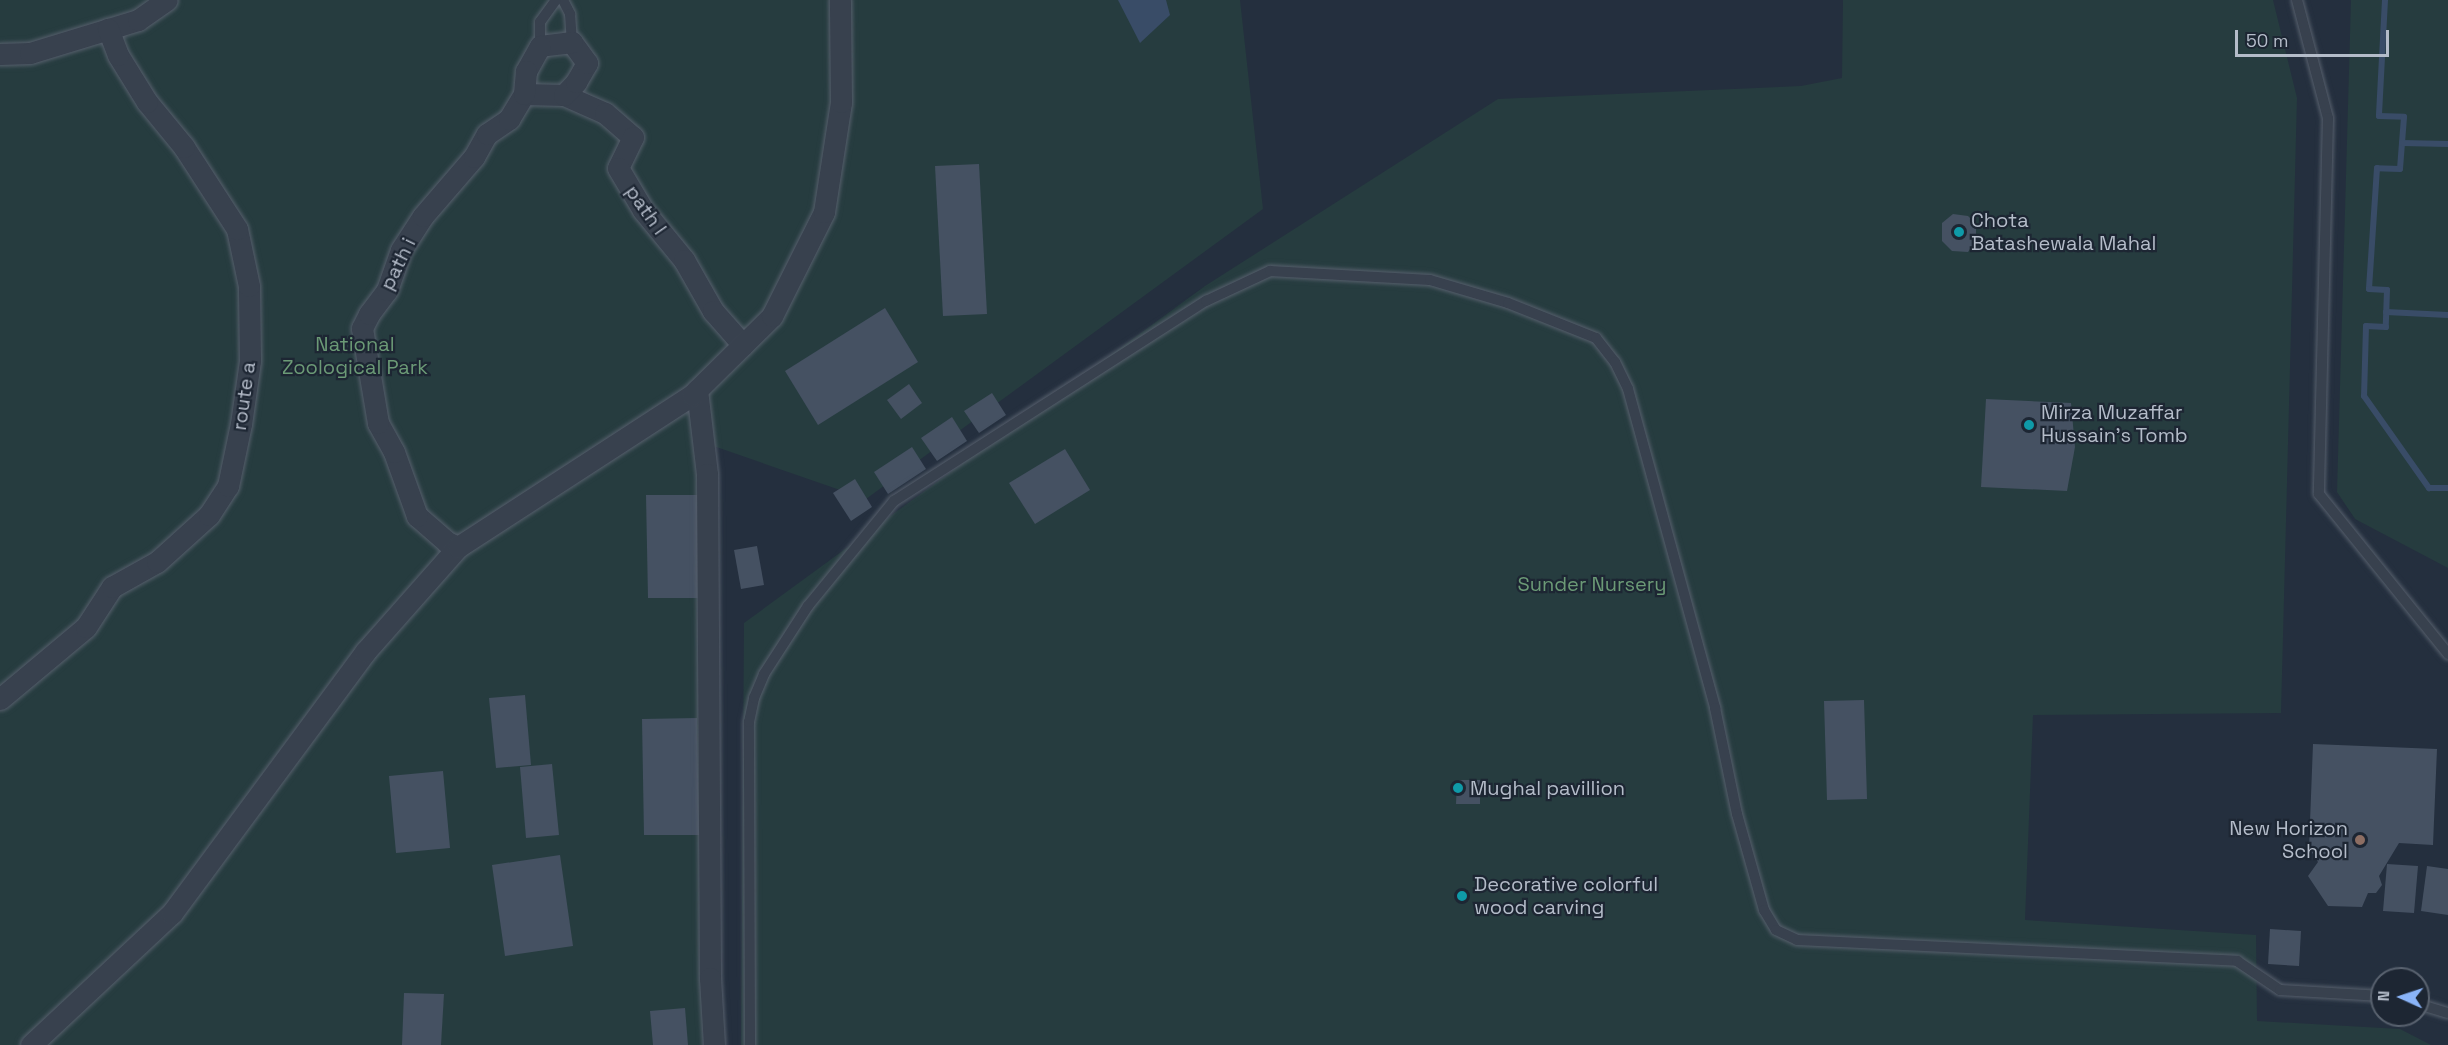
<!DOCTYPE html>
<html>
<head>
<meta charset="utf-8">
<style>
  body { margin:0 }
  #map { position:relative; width:2448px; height:1045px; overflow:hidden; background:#242f3e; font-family:"Space Grotesk",sans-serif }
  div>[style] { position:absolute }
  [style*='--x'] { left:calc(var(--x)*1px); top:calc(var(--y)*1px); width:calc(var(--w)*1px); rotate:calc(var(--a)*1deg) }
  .green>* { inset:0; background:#263c3f }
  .water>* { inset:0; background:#394c67 }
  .stream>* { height:6px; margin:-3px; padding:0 3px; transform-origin:3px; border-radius:3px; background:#394c67 }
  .building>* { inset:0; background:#455162 }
  .roads { filter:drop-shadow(0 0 2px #565f6c) drop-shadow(0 0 2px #565f6c) }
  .lane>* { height:10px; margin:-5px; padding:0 5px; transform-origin:5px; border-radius:5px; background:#38414e }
  .street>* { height:21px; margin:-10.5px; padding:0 10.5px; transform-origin:10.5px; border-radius:10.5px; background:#38414e }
  .dots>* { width:16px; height:16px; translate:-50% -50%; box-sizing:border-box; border:3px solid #1d2633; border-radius:50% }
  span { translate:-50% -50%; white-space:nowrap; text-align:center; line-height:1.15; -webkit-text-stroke:4.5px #1d2633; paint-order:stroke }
  .street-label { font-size:20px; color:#b4bcc9 }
  .poi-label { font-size:20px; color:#b4bcc9 }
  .left { translate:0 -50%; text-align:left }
  .right { translate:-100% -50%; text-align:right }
  .park-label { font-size:20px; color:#6b9a76 }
  .north { position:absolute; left:2370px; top:967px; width:60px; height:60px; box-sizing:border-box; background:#1d2633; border:2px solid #59626f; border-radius:50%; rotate:273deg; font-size:16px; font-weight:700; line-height:24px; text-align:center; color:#b4bcc9 }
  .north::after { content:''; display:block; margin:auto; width:21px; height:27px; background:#8ab4f8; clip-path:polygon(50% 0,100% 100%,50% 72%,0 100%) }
  .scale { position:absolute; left:2235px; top:30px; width:154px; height:27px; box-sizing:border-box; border:3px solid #b4bcc9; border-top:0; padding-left:8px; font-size:18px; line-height:21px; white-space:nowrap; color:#b4bcc9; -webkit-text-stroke:4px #1d2633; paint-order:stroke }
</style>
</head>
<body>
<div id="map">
  <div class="green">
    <div style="clip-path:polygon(0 0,1240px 0,1263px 209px,866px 499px,699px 441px,703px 1045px,0 1045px)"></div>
    <div style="clip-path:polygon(1843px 0,2273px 0,2297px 98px,2281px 713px,2033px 715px,2025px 920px,2256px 935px,2257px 1021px,2400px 1029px,2431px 1045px,741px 1045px,744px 623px,1205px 286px,1498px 99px,1801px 86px,1842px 78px)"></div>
    <div style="clip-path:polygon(2351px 0,2448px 0,2448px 568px,2355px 519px,2337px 492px)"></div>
  </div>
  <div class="water">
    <div style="clip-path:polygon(1118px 0,1166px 0,1170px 15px,1140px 43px)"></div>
  </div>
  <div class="stream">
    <div style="--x:2385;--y:0;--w:116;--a:93"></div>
    <div style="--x:2379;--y:116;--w:25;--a:2"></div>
    <div style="--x:2404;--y:117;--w:52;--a:94.4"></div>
    <div style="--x:2400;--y:169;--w:23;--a:-178"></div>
    <div style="--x:2377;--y:168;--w:121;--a:93.8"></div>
    <div style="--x:2369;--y:289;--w:18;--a:3"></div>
    <div style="--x:2387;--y:290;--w:37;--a:92"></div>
    <div style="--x:2386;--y:327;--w:20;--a:-177"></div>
    <div style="--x:2366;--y:326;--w:70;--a:91.6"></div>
    <div style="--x:2364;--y:396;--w:113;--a:54.8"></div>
    <div style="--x:2429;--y:488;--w:19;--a:0"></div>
    <div style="--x:2402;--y:143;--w:46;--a:1.2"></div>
    <div style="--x:2386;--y:312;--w:62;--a:2.8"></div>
  </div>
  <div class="building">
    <div style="clip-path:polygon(979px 164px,987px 314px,943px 316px,935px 166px)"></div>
    <div style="clip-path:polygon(1953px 214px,1968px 216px,1976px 224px,1976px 240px,1968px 252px,1952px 251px,1942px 241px,1942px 223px)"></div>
    <div style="clip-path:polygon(885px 308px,918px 362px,818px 425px,785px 371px)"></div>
    <div style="clip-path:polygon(909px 384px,922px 403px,901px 419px,887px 400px)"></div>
    <div style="clip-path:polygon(992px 393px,1006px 415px,979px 433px,964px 411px)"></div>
    <div style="clip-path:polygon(1986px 399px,2071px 403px,2075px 447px,2067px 491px,1981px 487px)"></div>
    <div style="clip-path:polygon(952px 417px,967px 441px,937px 461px,921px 438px)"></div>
    <div style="clip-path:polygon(912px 447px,926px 469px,888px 494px,874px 472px)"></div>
    <div style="clip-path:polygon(1065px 449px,1090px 490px,1035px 524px,1009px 483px)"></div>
    <div style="clip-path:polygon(855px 479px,872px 507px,851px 521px,833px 493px)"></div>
    <div style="clip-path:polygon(646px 495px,698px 495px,699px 598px,648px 598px)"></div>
    <div style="clip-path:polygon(757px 546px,764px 585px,741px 589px,734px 550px)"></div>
    <div style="clip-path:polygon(525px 695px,531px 765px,496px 768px,489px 698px)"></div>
    <div style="clip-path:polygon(1864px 700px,1867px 799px,1827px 800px,1824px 701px)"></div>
    <div style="clip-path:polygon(697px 718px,699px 835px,644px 835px,642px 719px)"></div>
    <div style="clip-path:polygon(2313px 744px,2437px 749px,2433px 845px,2399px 843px,2379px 876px,2382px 885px,2376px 893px,2368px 893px,2362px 907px,2328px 906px,2308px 876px,2318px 862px,2309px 848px)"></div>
    <div style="clip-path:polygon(552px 764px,559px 835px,526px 838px,520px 767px)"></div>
    <div style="clip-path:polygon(443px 771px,450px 848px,396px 853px,389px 776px)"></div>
    <div style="clip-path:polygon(1457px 780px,1480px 780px,1480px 804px,1456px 804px)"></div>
    <div style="clip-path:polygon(560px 855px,573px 946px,505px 956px,492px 865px)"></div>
    <div style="clip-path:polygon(2387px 864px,2418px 866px,2414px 913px,2383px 911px)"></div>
    <div style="clip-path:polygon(2427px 866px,2448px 869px,2448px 915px,2421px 911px)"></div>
    <div style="clip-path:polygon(2270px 929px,2301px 931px,2299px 966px,2268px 964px)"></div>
    <div style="clip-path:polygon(404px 993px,444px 994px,441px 1045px,402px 1045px)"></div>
    <div style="clip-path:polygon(685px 1008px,688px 1045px,653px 1045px,650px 1011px)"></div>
  </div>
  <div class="roads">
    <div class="lane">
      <div style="--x:563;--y:0;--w:16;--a:63"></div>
      <div style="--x:570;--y:14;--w:28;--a:86"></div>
      <div style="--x:2297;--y:0;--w:122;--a:75.3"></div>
      <div style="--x:2328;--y:118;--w:376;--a:91.4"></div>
      <div style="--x:2319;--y:494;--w:206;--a:51.1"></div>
      <div style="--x:540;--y:46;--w:24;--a:-90"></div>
      <div style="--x:540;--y:22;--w:27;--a:-54"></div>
      <div style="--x:2418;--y:1004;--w:31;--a:17"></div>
      <div style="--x:750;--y:1045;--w:323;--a:-90.2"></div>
      <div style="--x:749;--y:722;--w:25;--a:-78"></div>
      <div style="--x:754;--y:698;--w:26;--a:-67"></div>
      <div style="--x:764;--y:674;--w:81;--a:-57.1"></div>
      <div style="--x:808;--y:606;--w:136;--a:-50.7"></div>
      <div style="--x:894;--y:501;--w:371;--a:-32.7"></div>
      <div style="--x:1206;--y:301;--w:71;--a:-25.1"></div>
      <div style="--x:1270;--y:271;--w:160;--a:3.2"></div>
      <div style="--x:1430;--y:280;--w:81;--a:16.4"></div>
      <div style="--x:1508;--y:303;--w:95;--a:21.7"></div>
      <div style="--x:1596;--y:338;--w:31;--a:52"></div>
      <div style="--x:1615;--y:362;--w:30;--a:64"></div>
      <div style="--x:1628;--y:389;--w:331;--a:74.7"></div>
      <div style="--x:1715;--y:708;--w:108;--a:78.3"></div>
      <div style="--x:1737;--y:814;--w:100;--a:74.3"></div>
      <div style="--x:1764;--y:910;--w:23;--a:59"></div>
      <div style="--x:1776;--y:930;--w:23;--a:25"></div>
      <div style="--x:1797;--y:940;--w:441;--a:2.7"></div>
      <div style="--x:2237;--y:961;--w:52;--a:34"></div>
      <div style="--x:2280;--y:990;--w:102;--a:3.4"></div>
    </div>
    <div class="street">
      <div style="--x:0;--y:54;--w:30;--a:-2"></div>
      <div style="--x:30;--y:53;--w:113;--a:-17"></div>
      <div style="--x:138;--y:20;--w:35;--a:-35"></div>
      <div style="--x:564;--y:95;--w:45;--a:23.7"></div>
      <div style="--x:605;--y:113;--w:37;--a:41"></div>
      <div style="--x:633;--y:137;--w:34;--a:116"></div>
      <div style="--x:618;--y:168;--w:49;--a:59.2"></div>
      <div style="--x:643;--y:210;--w:65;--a:50.6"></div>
      <div style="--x:684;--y:260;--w:59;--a:60.4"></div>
      <div style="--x:713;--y:311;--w:45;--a:48.6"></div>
      <div style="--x:697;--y:390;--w:85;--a:83.2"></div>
      <div style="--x:707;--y:474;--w:504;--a:89.66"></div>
      <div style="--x:710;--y:978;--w:67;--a:86.6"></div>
      <div style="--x:458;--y:547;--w:12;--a:-156"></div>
      <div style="--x:447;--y:542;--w:40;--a:-139"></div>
      <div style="--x:417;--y:516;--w:68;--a:-109.8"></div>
      <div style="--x:394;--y:452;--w:33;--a:-119"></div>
      <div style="--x:378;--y:423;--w:96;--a:-99.6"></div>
      <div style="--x:362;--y:328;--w:16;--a:-63"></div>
      <div style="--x:369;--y:314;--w:30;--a:-53"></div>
      <div style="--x:387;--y:290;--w:42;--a:-70.7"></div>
      <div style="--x:401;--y:250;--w:40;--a:-57.1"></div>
      <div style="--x:423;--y:216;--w:78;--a:-49.2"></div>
      <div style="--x:474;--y:157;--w:26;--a:-61"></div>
      <div style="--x:487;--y:134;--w:27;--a:-34"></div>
      <div style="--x:509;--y:119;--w:29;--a:-59"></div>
      <div style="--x:524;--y:94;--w:40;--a:1.4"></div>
      <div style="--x:564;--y:95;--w:18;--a:-47"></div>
      <div style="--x:576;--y:82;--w:22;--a:-60"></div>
      <div style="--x:587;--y:63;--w:26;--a:-126"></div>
      <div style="--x:572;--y:42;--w:32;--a:173"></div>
      <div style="--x:540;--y:46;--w:29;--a:119"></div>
      <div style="--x:526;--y:71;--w:23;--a:95"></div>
      <div style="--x:0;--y:699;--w:112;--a:-39.9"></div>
      <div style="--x:86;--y:627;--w:48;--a:-57"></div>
      <div style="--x:112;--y:587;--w:51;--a:-29.1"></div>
      <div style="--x:157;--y:562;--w:70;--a:-42.1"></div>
      <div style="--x:209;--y:515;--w:35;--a:-57"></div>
      <div style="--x:228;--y:486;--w:63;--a:-78.2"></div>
      <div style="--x:241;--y:424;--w:64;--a:-81.9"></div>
      <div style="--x:250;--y:361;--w:75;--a:-90.8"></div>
      <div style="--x:249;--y:286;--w:58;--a:-101.9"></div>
      <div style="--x:237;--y:229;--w:98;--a:-122.9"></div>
      <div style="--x:184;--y:147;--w:58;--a:-129.4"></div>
      <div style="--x:147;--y:102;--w:55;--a:-121.7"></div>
      <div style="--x:118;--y:55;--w:28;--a:-111"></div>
      <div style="--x:31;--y:1045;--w:193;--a:-43.1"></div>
      <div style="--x:172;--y:913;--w:325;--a:-53.5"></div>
      <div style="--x:365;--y:652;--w:140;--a:-48.5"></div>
      <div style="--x:458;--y:547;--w:279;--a:-33"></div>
      <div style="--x:692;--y:395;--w:112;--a:-44.6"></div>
      <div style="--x:772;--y:316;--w:116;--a:-63.4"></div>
      <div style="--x:824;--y:212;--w:111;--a:-81.2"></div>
      <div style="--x:841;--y:102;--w:102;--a:-90.6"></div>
    </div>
  </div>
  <div class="dots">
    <div style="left:1959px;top:232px;background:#0f9aa8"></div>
    <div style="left:2029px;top:425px;background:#0f9aa8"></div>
    <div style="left:1458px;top:788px;background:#0f9aa8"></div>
    <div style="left:2360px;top:840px;background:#8d6e63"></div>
    <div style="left:1462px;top:896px;background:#0f9aa8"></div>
  </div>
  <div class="street-label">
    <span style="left:646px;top:210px;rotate:55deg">path l</span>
    <span style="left:398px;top:264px;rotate:-64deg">path i</span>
    <span style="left:244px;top:396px;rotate:-82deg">route a</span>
  </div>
  <div class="poi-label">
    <span class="left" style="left:1971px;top:232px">Chota<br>Batashewala Mahal</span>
    <span class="left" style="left:2041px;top:424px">Mirza Muzaffar<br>Hussain’s Tomb</span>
    <span class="left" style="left:1470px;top:788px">Mughal pavillion</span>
    <span class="right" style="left:2348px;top:840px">New Horizon<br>School</span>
    <span class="left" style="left:1474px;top:896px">Decorative colorful<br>wood carving</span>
  </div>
  <div class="park-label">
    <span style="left:355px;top:356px">National<br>Zoological Park</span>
    <span style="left:1592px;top:584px">Sunder Nursery</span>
  </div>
  <div class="north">N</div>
  <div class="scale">50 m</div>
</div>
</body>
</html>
